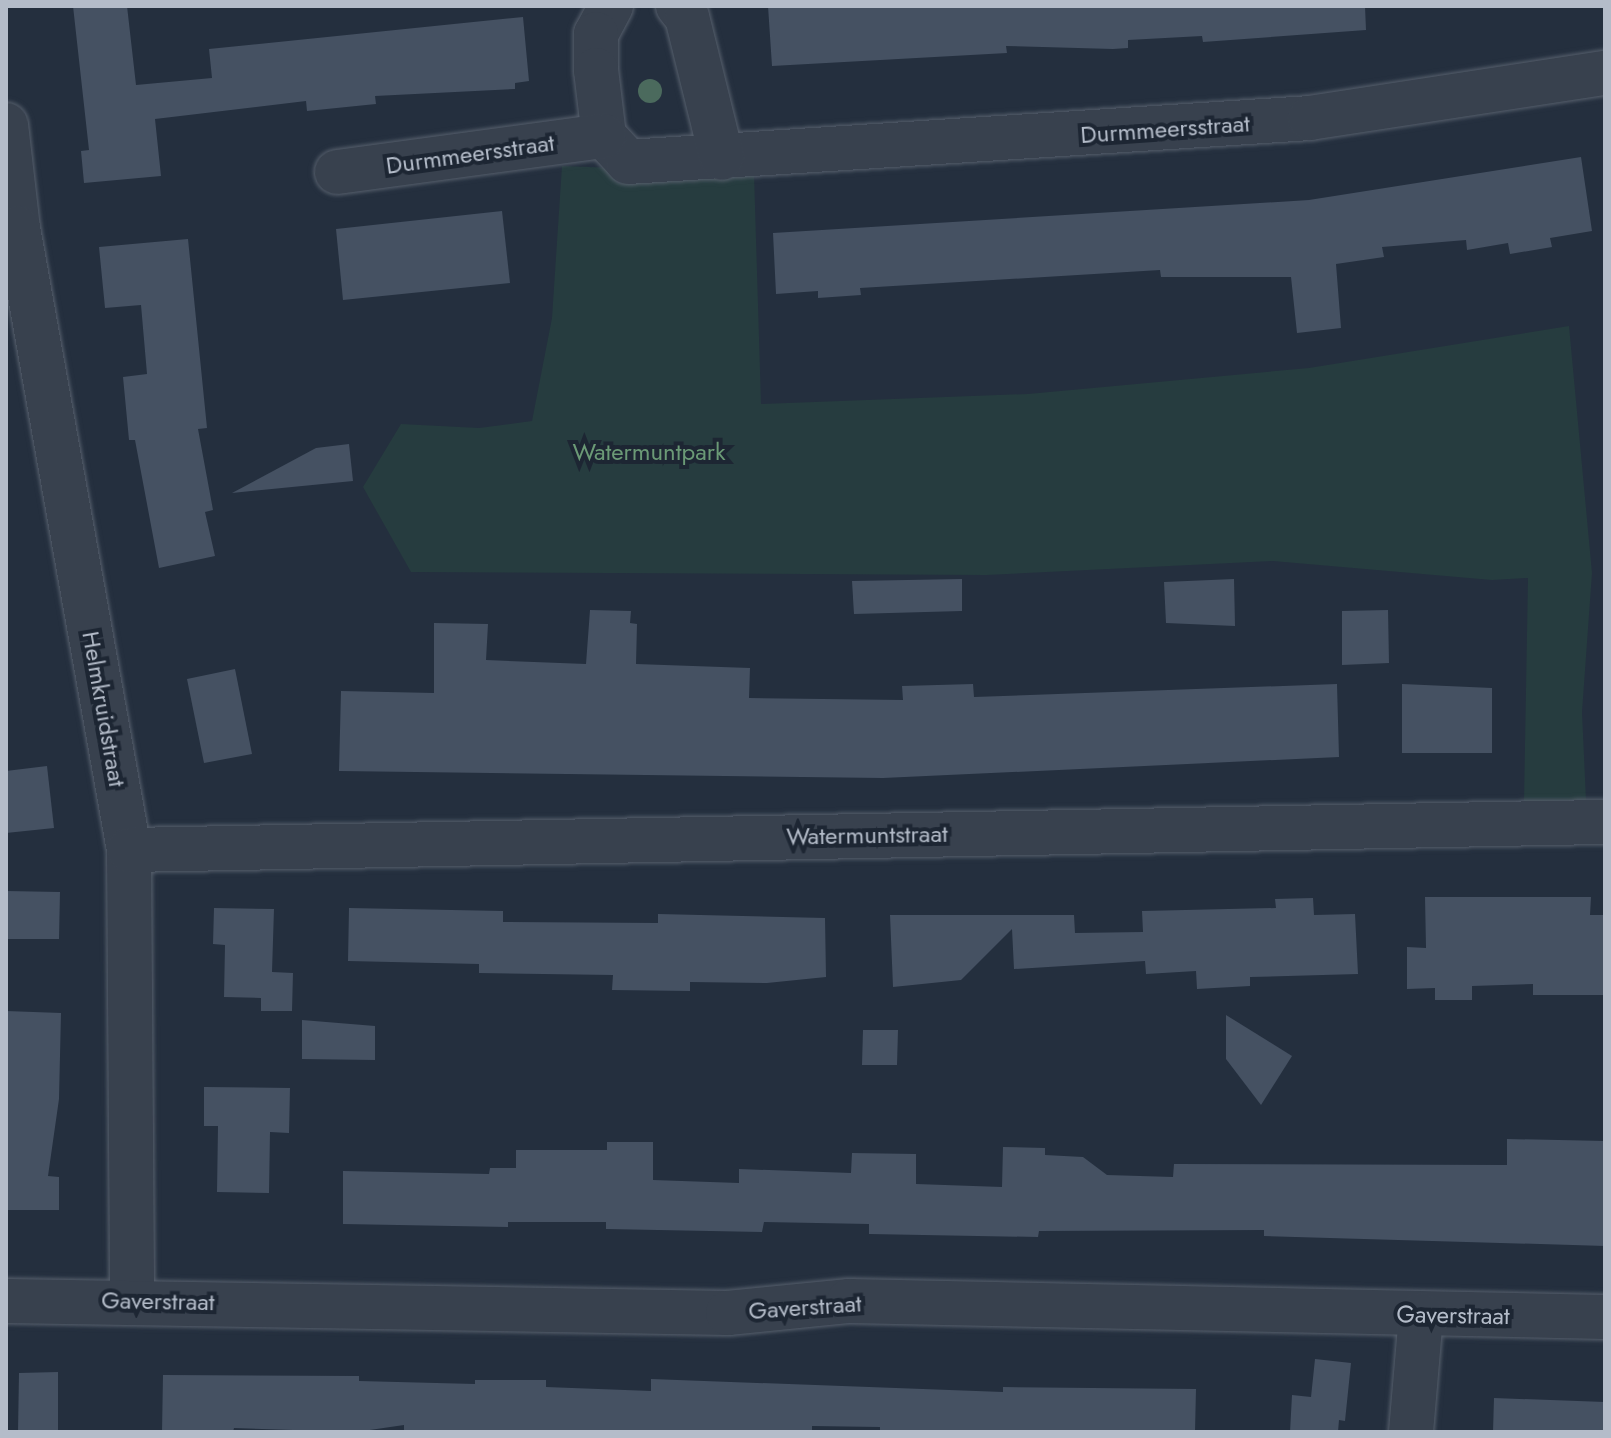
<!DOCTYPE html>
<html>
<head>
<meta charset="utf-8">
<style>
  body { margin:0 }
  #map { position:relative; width:1611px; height:1438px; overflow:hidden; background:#242f3e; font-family:Jost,sans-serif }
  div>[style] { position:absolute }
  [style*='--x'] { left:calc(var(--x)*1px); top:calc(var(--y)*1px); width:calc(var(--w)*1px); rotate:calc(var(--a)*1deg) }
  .green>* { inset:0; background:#263c3f }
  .building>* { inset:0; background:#455162 }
  .roads { filter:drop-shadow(0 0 2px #565f6c) drop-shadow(0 0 2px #565f6c) }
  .street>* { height:44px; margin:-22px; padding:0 22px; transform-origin:22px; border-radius:22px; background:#38414e }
  .trees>* { width:24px; height:24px; margin:-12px; border-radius:50%; background:#4b6a5d }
  span { translate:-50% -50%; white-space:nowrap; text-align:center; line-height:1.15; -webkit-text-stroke:8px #1d2633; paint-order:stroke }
  .street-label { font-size:24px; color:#b4bcc9 }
  .park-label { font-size:24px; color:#6b9a76 }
  .frame { position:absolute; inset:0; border:8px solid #b4bcc9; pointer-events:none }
</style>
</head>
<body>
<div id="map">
  <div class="green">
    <div style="clip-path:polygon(562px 166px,754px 173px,761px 404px,1028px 394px,1309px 368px,1569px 326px,1592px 573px,1582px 712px,1586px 800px,1524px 801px,1528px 578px,1492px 580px,1273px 561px,986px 575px,411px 572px,363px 487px,401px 424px,479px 428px,532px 421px,552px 318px)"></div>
  </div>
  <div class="building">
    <div style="clip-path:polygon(73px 6px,127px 6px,136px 85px,212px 78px,209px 49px,523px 17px,529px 81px,515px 83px,515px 89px,375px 96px,376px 104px,307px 111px,306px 101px,155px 119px,161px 176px,84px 183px,81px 151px,89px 150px)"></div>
    <div style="clip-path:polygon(768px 6px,1365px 6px,1366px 30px,1203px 42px,1202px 36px,1128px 40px,1128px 48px,1113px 49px,1006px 46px,1007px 53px,772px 66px)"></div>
    <div style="clip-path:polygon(1581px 157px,1592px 231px,1550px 238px,1552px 247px,1510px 254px,1508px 243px,1467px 250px,1466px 240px,1382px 247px,1384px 257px,1336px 264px,1341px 328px,1297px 333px,1291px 277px,1161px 277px,1160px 270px,860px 288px,861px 295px,818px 298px,818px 291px,776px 294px,773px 233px,1309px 200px)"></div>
    <div style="clip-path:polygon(502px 211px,510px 283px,343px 300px,336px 229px)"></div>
    <div style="clip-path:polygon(188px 239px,207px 428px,198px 429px,213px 510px,205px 512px,215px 556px,159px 568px,135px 440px,129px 440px,123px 377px,147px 374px,141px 305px,105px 308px,99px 247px)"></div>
    <div style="clip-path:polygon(349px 444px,353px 481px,232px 493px,316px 448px)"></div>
    <div style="clip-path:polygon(962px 579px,962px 611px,854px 614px,852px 581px)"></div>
    <div style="clip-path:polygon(1234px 579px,1235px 626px,1166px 623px,1164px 582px)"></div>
    <div style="clip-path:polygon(590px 610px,631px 611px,630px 623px,637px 624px,636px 664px,750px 668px,749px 698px,903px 700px,902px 686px,973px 684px,974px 697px,1337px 684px,1339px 757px,883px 778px,339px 771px,341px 691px,434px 693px,434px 623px,488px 624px,486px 660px,586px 664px)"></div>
    <div style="clip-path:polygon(1388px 610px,1389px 663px,1342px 665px,1342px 611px)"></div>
    <div style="clip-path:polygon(235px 669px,252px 754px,204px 763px,187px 679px)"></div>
    <div style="clip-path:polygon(1402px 684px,1492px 688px,1492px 753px,1402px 753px)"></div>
    <div style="clip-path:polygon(47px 766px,54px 828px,6px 833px,6px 771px)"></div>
    <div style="clip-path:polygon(6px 891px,60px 892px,59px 939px,6px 939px)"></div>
    <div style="clip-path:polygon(1425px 897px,1591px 897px,1590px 915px,1605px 915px,1605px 995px,1533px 995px,1533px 984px,1472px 986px,1472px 1000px,1435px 1000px,1435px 988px,1407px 989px,1407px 947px,1426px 948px)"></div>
    <div style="clip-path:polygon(1313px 898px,1314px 915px,1355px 914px,1358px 974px,1250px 977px,1250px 986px,1197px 989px,1196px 971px,1146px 974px,1145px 961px,1014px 969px,1012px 929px,961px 980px,893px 987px,890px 915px,1074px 915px,1075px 933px,1143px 932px,1142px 911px,1276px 908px,1275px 899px)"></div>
    <div style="clip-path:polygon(214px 908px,274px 909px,272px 972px,293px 973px,292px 1011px,261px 1011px,261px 998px,224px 997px,225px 945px,213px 944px)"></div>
    <div style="clip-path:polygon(349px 908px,503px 911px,503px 922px,658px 923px,658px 914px,825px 918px,826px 977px,767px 983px,690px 982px,690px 991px,612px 990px,613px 975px,479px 973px,479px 964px,348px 961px)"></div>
    <div style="clip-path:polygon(6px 1011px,61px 1013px,59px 1099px,48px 1176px,59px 1177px,59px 1210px,6px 1210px)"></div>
    <div style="clip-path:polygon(1226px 1015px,1292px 1056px,1261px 1105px,1226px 1059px)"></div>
    <div style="clip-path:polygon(302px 1020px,375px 1026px,375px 1060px,302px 1059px)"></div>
    <div style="clip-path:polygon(863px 1030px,898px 1030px,897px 1065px,862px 1065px)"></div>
    <div style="clip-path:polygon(204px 1087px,290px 1088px,289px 1133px,270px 1132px,269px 1193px,217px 1192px,218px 1126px,204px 1126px)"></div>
    <div style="clip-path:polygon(1507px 1139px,1605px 1141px,1605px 1246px,1264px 1236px,1264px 1230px,1039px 1231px,1038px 1237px,869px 1234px,869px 1224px,764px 1222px,762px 1232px,606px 1229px,606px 1222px,508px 1222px,508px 1227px,343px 1224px,343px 1171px,489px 1174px,490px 1168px,516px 1168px,516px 1150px,607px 1150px,607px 1142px,653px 1142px,653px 1180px,739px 1183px,739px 1169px,851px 1173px,852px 1153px,916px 1154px,916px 1184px,1002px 1187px,1003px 1147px,1045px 1148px,1045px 1155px,1083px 1157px,1107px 1175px,1173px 1177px,1174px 1164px,1507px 1165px)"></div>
    <div style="clip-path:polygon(1315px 1359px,1351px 1363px,1345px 1421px,1339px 1420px,1338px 1432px,1290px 1432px,1292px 1395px,1311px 1397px)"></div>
    <div style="clip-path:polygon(58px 1372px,58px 1432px,18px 1432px,19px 1373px)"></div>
    <div style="clip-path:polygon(163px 1375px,359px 1376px,359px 1381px,475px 1384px,475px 1380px,546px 1380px,546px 1387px,651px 1391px,651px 1379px,1003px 1392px,1003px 1387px,1196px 1389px,1195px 1432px,880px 1432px,880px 1427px,812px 1426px,812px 1432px,404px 1432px,404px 1425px,356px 1432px,234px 1428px,233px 1432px,162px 1432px)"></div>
    <div style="clip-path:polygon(1494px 1398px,1605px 1402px,1605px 1432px,1493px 1432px)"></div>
  </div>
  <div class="roads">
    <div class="street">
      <div style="--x:611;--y:6;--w:32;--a:118"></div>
      <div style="--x:596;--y:34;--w:36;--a:90"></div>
      <div style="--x:596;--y:70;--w:66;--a:83.1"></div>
      <div style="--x:604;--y:136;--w:35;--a:47"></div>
      <div style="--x:628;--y:162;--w:683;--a:-3.69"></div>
      <div style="--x:1310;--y:118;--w:298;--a:-8.7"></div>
      <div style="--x:678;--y:6;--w:14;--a:51"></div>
      <div style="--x:687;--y:17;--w:145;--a:76.1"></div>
      <div style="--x:6;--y:125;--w:104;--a:83.4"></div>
      <div style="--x:18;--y:228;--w:632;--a:79.88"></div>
      <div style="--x:129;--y:850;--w:449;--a:89.6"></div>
      <div style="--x:337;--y:172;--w:269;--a:-7.7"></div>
      <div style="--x:129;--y:850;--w:1476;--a:-1.09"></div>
      <div style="--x:6;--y:1301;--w:722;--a:0.95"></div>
      <div style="--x:728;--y:1313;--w:122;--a:-5.7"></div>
      <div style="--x:849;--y:1301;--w:756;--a:1.21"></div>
      <div style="--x:1411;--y:1432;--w:117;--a:-85.1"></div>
    </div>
  </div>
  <div class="trees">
    <div style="left:650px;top:91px"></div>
  </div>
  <div class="street-label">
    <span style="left:1165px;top:129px;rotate:-4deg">Durmmeersstraat</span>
    <span style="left:470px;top:154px;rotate:-8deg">Durmmeersstraat</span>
    <span style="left:104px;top:709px;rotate:80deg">Helmkruidstraat</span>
    <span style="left:867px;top:835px;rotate:-1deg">Watermuntstraat</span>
    <span style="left:158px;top:1301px;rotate:1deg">Gaverstraat</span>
    <span style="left:805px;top:1307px;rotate:-4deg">Gaverstraat</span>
    <span style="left:1453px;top:1315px;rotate:1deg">Gaverstraat</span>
  </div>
  <div class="park-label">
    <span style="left:649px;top:452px">Watermuntpark</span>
  </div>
  <div class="frame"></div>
</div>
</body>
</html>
